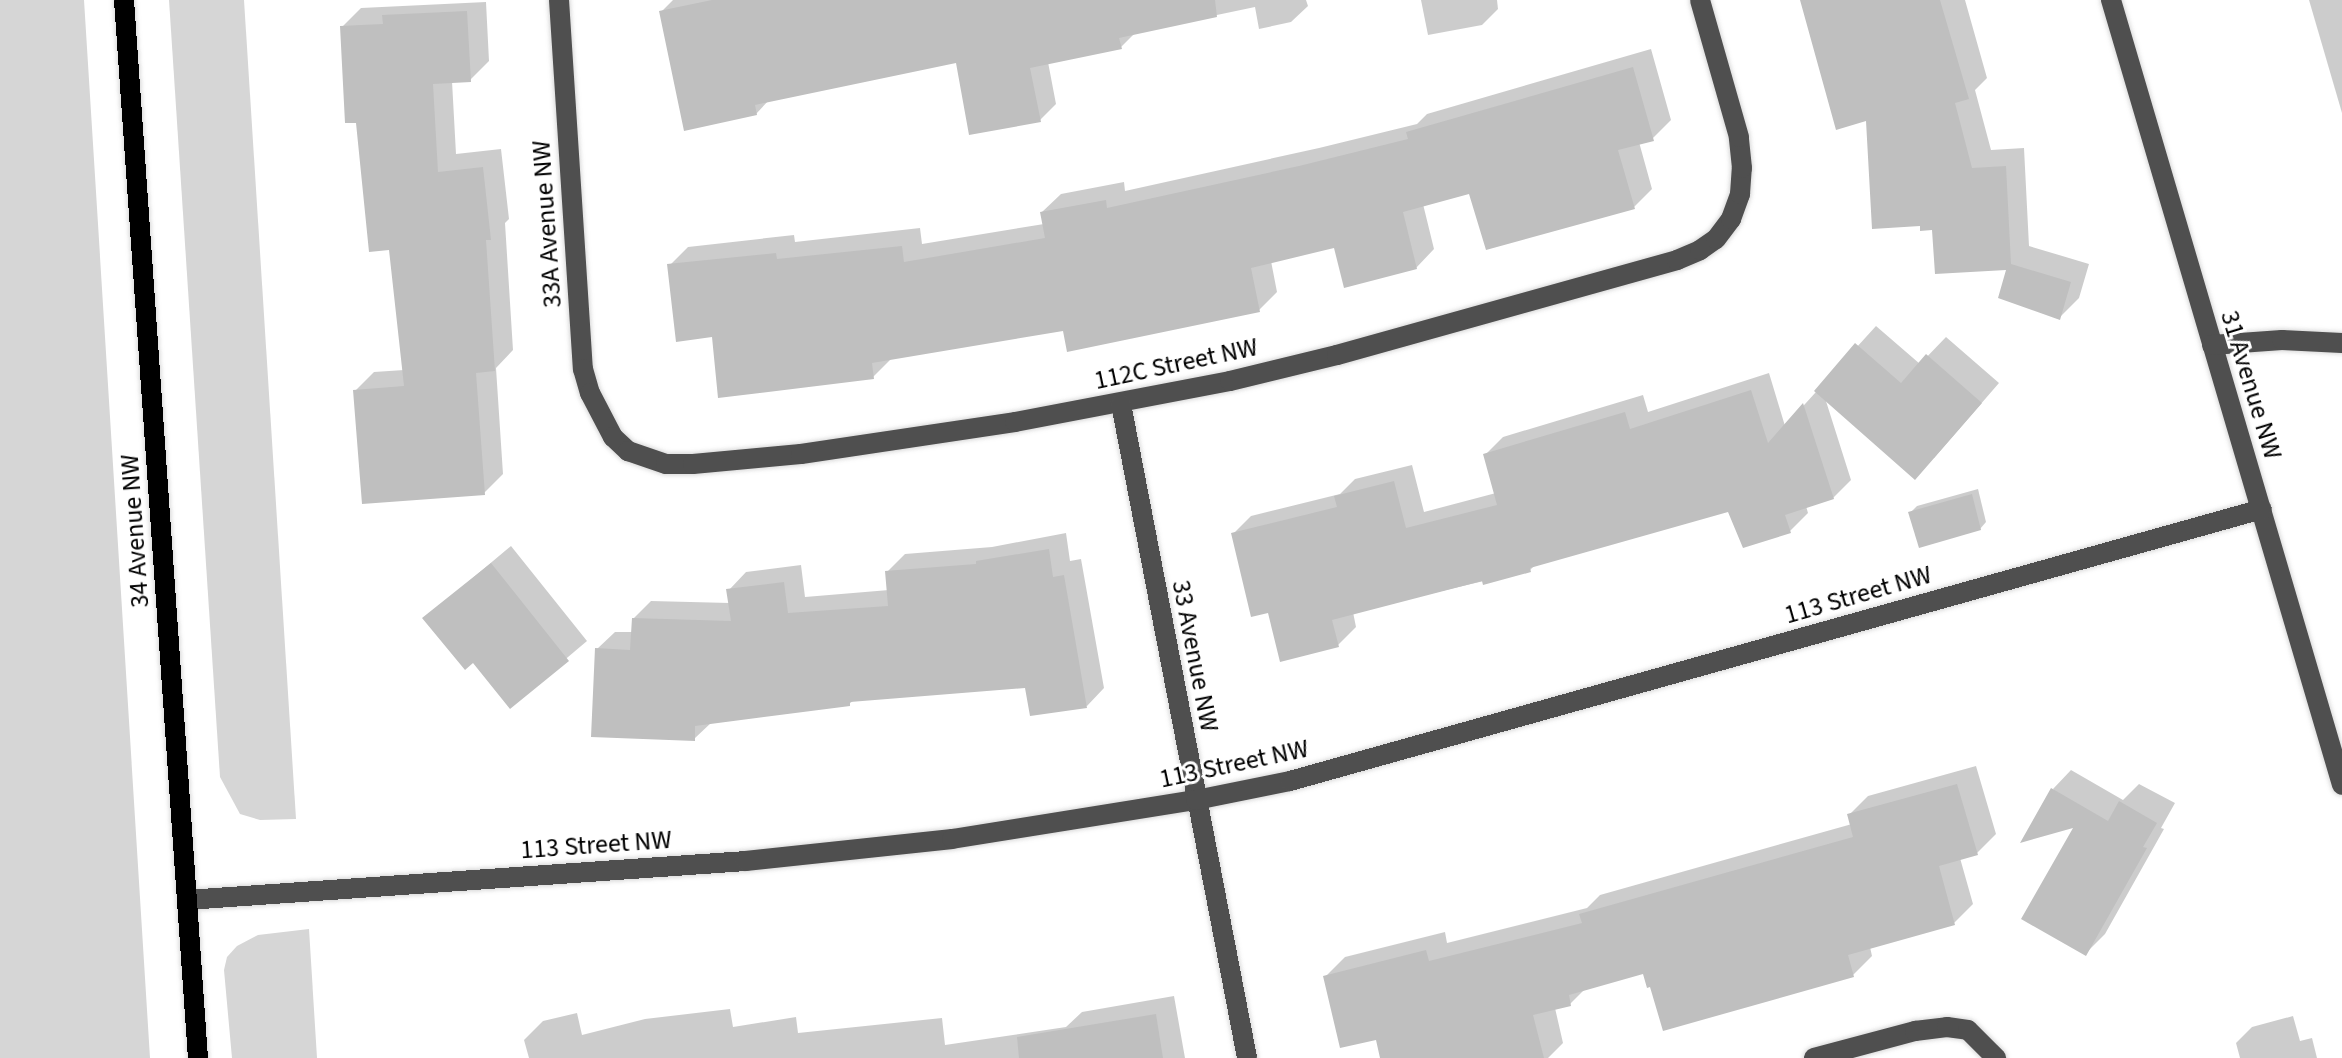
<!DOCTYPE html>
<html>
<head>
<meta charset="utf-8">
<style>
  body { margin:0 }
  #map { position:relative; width:2342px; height:1058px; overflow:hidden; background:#fff; font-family:"Source Sans 3",sans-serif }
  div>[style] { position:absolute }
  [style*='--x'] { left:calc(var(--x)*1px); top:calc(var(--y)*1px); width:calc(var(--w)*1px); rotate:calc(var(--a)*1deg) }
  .green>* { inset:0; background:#d6d6d6 }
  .shadow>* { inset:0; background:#0003 }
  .building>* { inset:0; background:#bfbfbf }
  .roads { filter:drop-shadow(0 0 2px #dbdbdb) drop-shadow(0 0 2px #dbdbdb) }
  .minor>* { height:20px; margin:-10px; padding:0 10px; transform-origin:10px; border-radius:10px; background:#4f4f4f }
  .major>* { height:20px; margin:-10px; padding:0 10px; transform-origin:10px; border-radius:10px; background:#000 }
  span { translate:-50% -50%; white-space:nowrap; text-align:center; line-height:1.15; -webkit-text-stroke:6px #fff; paint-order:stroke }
  .street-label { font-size:26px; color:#000 }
</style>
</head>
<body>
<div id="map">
  <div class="green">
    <div style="clip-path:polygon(0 0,84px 0,150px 1058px,0 1058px)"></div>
    <div style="clip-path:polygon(169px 0,244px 0,296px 819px,260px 820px,240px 814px,220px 777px)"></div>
    <div style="clip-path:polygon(309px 929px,317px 1058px,232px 1058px,224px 970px,227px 957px,237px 946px,258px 935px)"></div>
  </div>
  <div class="shadow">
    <div style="clip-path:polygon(673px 0,1306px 0,1308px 6px,1291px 22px,1259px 29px,1255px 7px,1136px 32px,1121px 47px,1048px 62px,1056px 104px,1040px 120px,958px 61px,769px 100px,756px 114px,661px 12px)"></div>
    <div style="clip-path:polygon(1421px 0,1497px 0,1498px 9px,1482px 25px,1428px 35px)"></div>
    <div style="clip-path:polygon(1803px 0,1965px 0,1987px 78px,1975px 90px,1991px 150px,2024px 148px,2029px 246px,2089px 264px,2079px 298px,2060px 317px,2009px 268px,1934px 228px)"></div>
    <div style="clip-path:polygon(2309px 0,2342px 0,2342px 113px)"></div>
    <div style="clip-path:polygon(486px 2px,489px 61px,470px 80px,452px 81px,456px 154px,501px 149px,509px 219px,505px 223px,513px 350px,496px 368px,503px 474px,484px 493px,355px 391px,374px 372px,404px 370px,391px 248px,358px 120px,342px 27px,361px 8px)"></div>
    <div style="clip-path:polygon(1651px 49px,1671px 120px,1652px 139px,1639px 142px,1652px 189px,1634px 207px,1471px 191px,1423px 204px,1434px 249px,1416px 268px,1335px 246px,1271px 261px,1277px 292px,1259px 310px,1064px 328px,892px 358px,873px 377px,714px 335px,670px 265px,688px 247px,794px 235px,795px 242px,920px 228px,922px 244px,1044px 224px,1042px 212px,1061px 194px,1124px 182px,1125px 191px,1319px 148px,1417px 124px,1427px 114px)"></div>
    <div style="clip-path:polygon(1876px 326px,1920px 364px,1946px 337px,1999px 383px,1934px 458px,1825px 398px,1851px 480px,1833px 498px,1806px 506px,1808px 513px,1790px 531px,1729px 509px,1536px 564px,1530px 570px,1353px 612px,1356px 627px,1338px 645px,1269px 610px,1233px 534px,1251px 516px,1340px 494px,1355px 479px,1412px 465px,1424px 512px,1496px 493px,1485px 455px,1503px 437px,1643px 395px,1648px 412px,1769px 373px,1785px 426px)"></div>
    <div style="clip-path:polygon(1978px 489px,1986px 522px,1980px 529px,1911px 512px,1917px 506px)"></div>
    <div style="clip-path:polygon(1066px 533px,1070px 561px,1081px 559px,1104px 688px,1087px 706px,1027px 686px,854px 700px,849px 704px,712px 722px,694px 739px,597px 649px,615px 632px,633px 632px,634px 618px,651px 601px,730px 603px,729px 590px,746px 572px,801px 565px,805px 597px,889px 590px,887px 572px,905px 554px,992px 547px)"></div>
    <div style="clip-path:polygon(511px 546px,587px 641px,510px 706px,474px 660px,425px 618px)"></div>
    <div style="clip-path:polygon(1976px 766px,1996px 834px,1977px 853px,1960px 858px,1973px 904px,1954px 923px,1870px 947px,1872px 956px,1853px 975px,1652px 984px,1644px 972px,1586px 988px,1570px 1004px,1555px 1008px,1563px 1043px,1548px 1058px,1382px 1058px,1377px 1038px,1326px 976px,1345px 957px,1445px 932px,1447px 943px,1587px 908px,1600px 895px,1852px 824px,1849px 815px,1868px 796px)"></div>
    <div style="clip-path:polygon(2071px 770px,2123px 800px,2139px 784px,2175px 803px,2161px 828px,2164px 829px,2105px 934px,2086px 953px,2077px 824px,2053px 789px)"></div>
    <div style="clip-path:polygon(1174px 996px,1185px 1058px,529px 1058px,524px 1040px,543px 1021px,577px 1013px,582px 1035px,645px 1019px,730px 1009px,733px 1027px,796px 1017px,798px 1033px,942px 1018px,945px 1045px,1066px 1027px,1082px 1012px)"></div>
    <div style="clip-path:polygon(2293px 1016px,2300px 1041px,2312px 1038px,2317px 1058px,2240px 1058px,2236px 1043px,2252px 1027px)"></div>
  </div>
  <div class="building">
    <div style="clip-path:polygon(712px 0,1215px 0,1217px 17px,1119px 38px,1122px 49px,1030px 68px,1041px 122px,969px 135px,956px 63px,755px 105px,757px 115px,684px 131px,659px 11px)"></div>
    <div style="clip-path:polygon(1800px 0,1940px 0,1969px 99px,1955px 103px,1972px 168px,2006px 166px,2011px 264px,2071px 282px,2060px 320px,1998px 298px,2006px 270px,1935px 274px,1932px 230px,1920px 231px,1920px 226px,1872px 229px,1866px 121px,1836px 130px)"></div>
    <div style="clip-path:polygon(467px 11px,471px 82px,433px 84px,438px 172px,483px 167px,491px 240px,486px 240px,495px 371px,476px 373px,485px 495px,362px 504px,353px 390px,404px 386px,389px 250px,369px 252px,356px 123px,345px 123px,340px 26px,383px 24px,382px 15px)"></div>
    <div style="clip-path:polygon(1633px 67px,1654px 141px,1618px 150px,1635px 209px,1486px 250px,1469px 194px,1403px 212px,1417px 269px,1344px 288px,1334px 248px,1251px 268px,1260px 312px,1067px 352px,1063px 331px,872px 363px,874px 379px,718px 398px,712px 337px,676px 342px,667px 264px,776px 253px,777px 259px,902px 246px,904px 262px,1045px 238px,1040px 212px,1106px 200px,1107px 208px,1299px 166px,1408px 139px,1406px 132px)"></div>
    <div style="clip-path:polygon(1855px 343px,1901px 383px,1926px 354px,1982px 403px,1915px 480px,1814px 391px)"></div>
    <div style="clip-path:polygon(1751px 390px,1768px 443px,1803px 403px,1834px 499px,1785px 515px,1791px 533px,1743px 548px,1728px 512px,1530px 568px,1531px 572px,1483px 585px,1482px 581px,1332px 620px,1339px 647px,1280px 662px,1268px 613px,1251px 617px,1231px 533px,1337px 507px,1334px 496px,1394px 481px,1406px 528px,1497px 505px,1483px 454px,1625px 412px,1630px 429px)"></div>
    <div style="clip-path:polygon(1972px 494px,1981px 530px,1919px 548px,1908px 512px)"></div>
    <div style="clip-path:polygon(1049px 549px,1053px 577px,1064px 575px,1087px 708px,1030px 716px,1025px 688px,850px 702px,850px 706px,695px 726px,695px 741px,591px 737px,595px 648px,630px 650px,632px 618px,731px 621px,726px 589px,784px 582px,788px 613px,888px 606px,885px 571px,976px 564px,976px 561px)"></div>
    <div style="clip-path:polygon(491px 563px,569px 661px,510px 709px,473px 663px,465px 670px,422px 618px)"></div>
    <div style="clip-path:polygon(1957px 784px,1978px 855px,1939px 866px,1955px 925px,1848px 955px,1854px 977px,1663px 1031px,1650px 987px,1647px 988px,1643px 974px,1569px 995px,1571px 1006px,1533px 1015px,1544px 1058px,1380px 1058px,1376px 1040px,1340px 1048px,1323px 976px,1426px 950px,1429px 961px,1582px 923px,1579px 914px,1853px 837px,1847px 814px)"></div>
    <div style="clip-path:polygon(2051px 788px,2108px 821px,2119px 801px,2157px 823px,2143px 847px,2147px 848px,2086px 956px,2021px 919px,2073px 828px,2020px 843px)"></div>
    <div style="clip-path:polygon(1156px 1014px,1163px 1058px,1019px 1058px,1017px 1037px)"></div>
  </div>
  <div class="roads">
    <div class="minor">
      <div style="--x:559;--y:0;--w:370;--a:86.3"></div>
      <div style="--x:583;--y:369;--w:25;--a:74"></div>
      <div style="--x:590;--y:393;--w:50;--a:62.4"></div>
      <div style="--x:613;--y:437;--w:21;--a:43"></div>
      <div style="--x:628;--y:451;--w:40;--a:18.9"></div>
      <div style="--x:666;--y:464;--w:27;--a:0"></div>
      <div style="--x:693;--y:464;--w:108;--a:-5.3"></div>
      <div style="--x:801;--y:454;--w:216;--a:-8.5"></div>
      <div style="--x:1015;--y:422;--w:219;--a:-10.8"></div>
      <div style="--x:1230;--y:381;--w:110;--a:-13.7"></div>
      <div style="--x:1337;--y:355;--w:353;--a:-15.6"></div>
      <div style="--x:1677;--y:260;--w:25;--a:-23"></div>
      <div style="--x:1700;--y:250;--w:19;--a:-35"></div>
      <div style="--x:1716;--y:239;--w:25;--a:-53"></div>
      <div style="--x:1731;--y:219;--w:27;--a:-70"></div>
      <div style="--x:1740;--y:194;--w:26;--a:-86"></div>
      <div style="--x:1742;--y:168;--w:31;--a:-96"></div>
      <div style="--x:1739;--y:137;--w:142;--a:-105.9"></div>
      <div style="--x:2111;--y:0;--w:818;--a:73.6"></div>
      <div style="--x:2212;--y:345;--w:70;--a:-4.1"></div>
      <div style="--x:2282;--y:340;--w:60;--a:2.9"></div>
      <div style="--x:1121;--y:404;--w:666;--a:79.09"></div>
      <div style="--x:187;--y:900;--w:560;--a:-3.99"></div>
      <div style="--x:746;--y:861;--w:207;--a:-6.1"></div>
      <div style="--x:952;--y:839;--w:247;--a:-9.1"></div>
      <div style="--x:1196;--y:800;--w:96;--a:-11.4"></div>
      <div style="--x:1290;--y:781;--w:1009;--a:-15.63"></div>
      <div style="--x:1814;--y:1058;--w:105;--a:-15"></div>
      <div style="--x:1915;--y:1031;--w:32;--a:-7"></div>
      <div style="--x:1947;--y:1027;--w:21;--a:8"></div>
      <div style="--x:1968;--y:1030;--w:40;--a:45"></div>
    </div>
    <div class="major">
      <div style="--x:124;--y:0;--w:1061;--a:86"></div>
    </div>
  </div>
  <div class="street-label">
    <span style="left:547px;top:224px;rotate:-94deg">33A Avenue NW</span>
    <span style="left:1176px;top:364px;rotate:-12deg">112C Street NW</span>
    <span style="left:2251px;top:385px;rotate:73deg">31 Avenue NW</span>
    <span style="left:135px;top:531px;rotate:-94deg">34 Avenue NW</span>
    <span style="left:1858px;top:595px;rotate:-16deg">113 Street NW</span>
    <span style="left:1195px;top:656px;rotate:79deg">33 Avenue NW</span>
    <span style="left:1234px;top:764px;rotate:-12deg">113 Street NW</span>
    <span style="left:596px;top:845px;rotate:-4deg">113 Street NW</span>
  </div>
</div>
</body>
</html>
